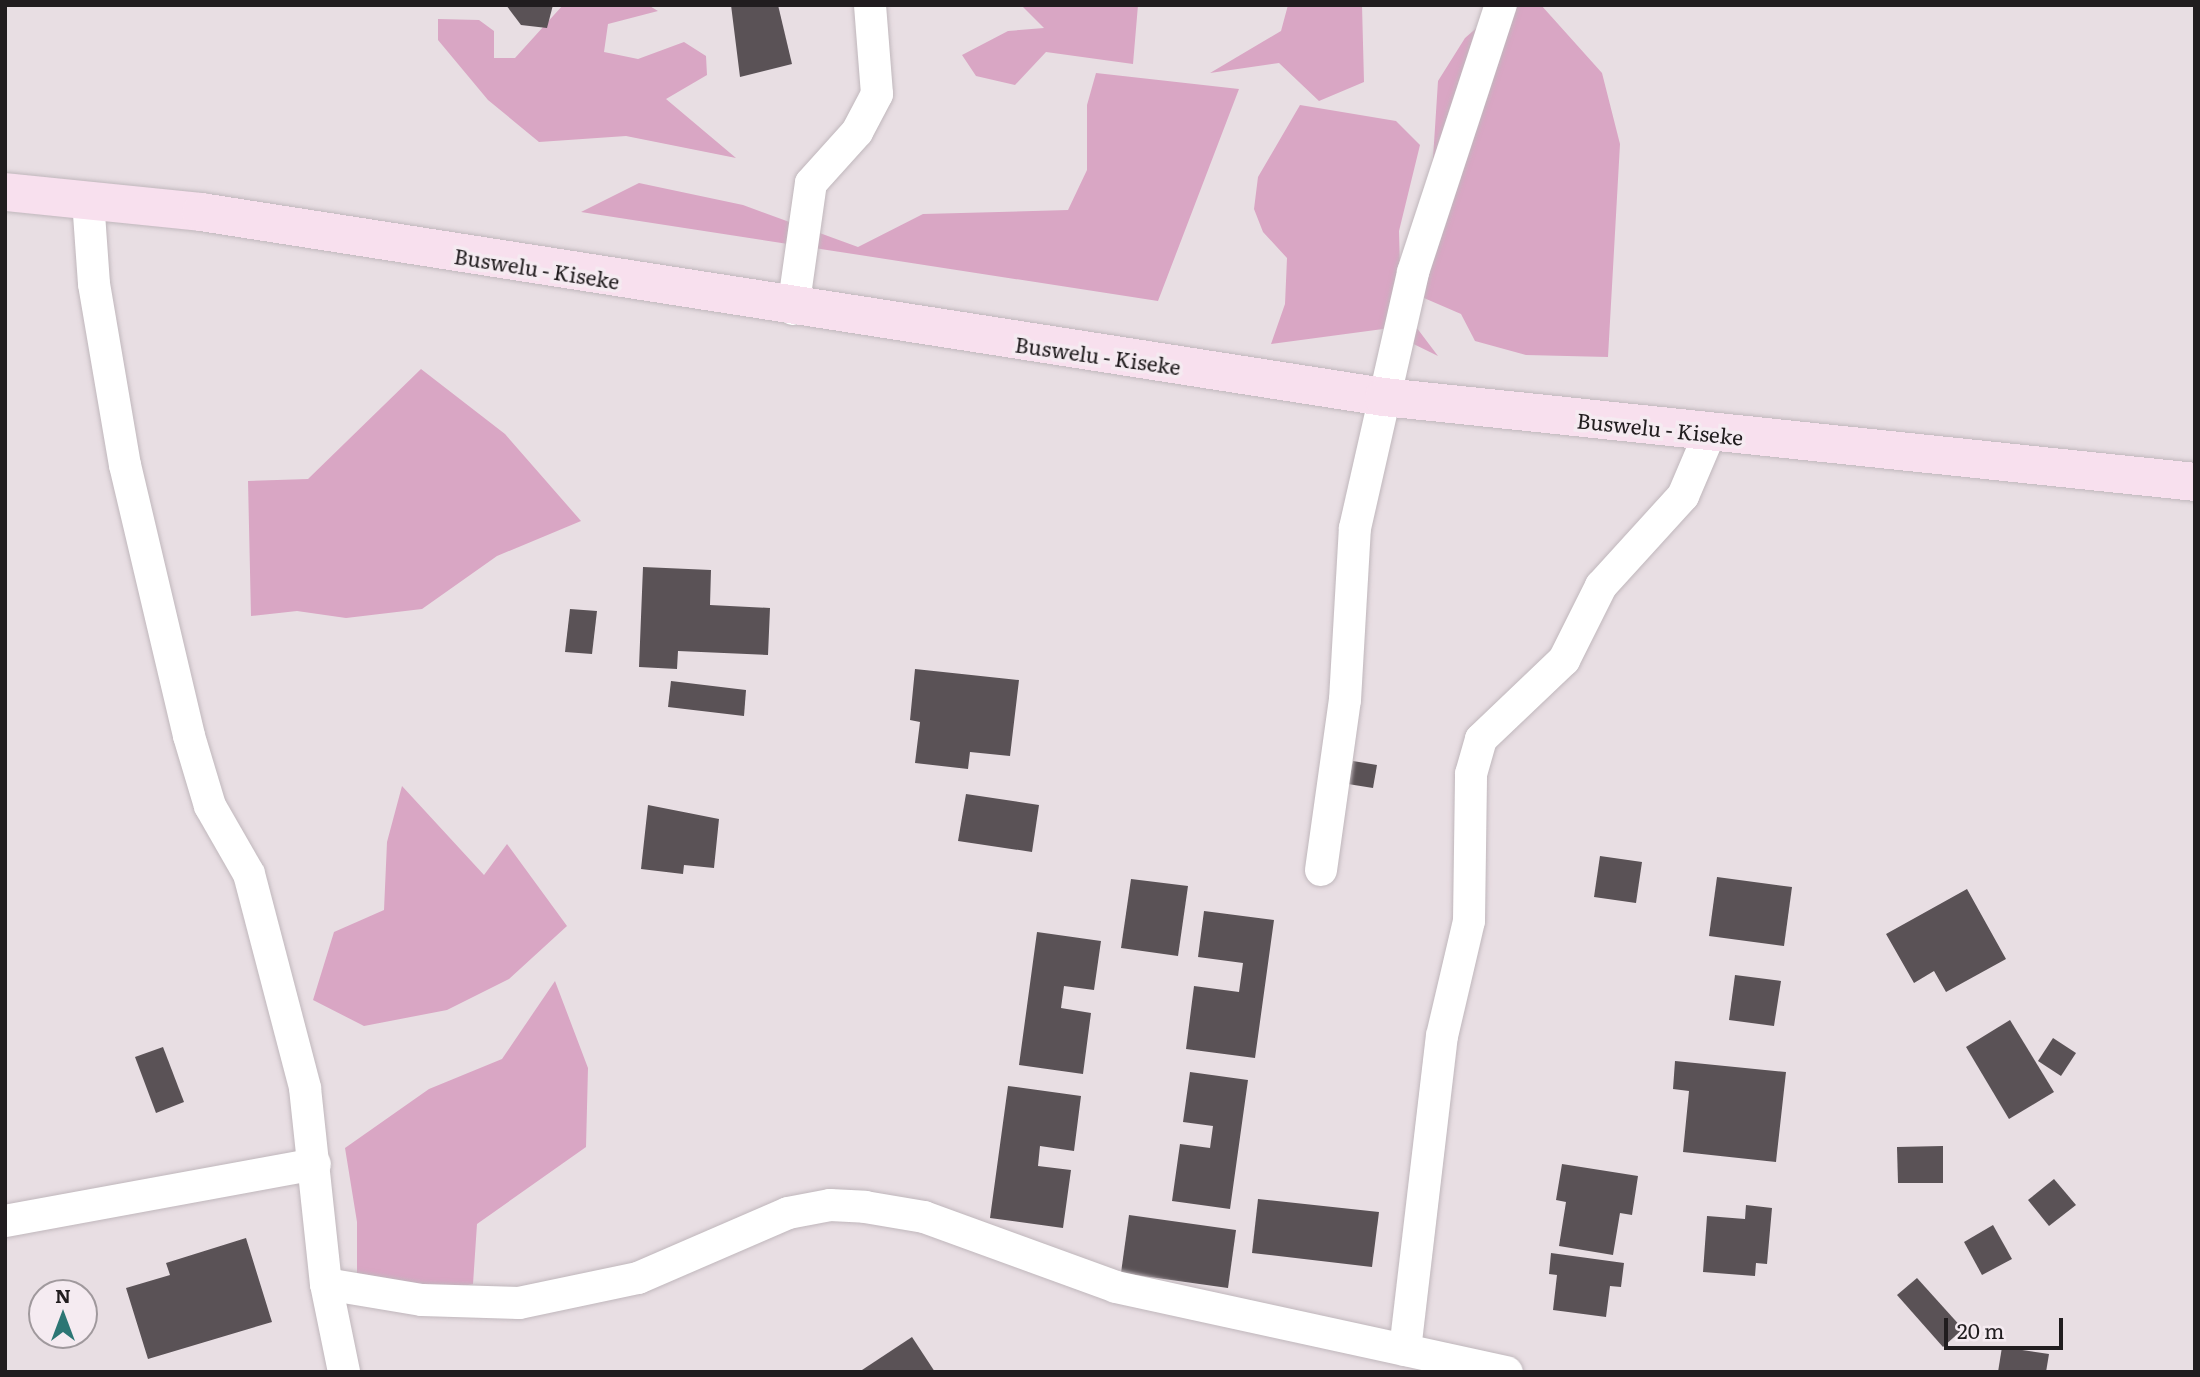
<!DOCTYPE html>
<html>
<head>
<meta charset="utf-8">
<style>
  body { margin:0 }
  #map { position:relative; width:2200px; height:1377px; overflow:hidden; background:#e8dee3; font-family:Literata,serif }
  div>[style] { position:absolute }
  [style*='--x'] { left:calc(var(--x)*1px); top:calc(var(--y)*1px); width:calc(var(--w)*1px); rotate:calc(var(--a)*1deg) }
  .green>* { inset:0; background:#d9a6c4 }
  .building>* { inset:0; background:#5a5256 }
  .roads { filter:drop-shadow(0 0 2px #c0b7bc) drop-shadow(0 0 2px #c0b7bc) }
  .minor>* { height:32px; margin:-16px; padding:0 16px; transform-origin:16px; border-radius:16px; background:#fff }
  .secondary>* { height:38px; margin:-19px; padding:0 19px; transform-origin:19px; border-radius:19px; background:#f8e0ee }
  span { translate:-50% -50%; white-space:nowrap; text-align:center; line-height:1.15; -webkit-text-stroke:7px #f5ebf1; paint-order:stroke }
  .street-label { font-size:21px; color:#211d1f }
  .frame { position:absolute; inset:0; border:7px solid #211d1f; pointer-events:none }
  .north { position:absolute; left:28px; top:1279px; width:70px; height:70px; box-sizing:border-box; background:#f5ebf1; border:2px solid #a0999d; border-radius:50%; rotate:0deg; font-size:19px; font-weight:700; line-height:28px; text-align:center; color:#211d1f }
  .north::after { content:''; display:block; margin:auto; width:24px; height:32px; background:#2c7674; clip-path:polygon(50% 0,100% 100%,50% 72%,0 100%) }
  .scale { position:absolute; left:1944px; top:1318px; width:119px; height:32px; box-sizing:border-box; border:4px solid #211d1f; border-top:0; padding-left:9px; font-size:21px; line-height:24px; white-space:nowrap; color:#211d1f; -webkit-text-stroke:5px #f5ebf1; paint-order:stroke }
</style>
</head>
<body>
<div id="map">
  <div class="green">
    <div style="clip-path:polygon(563px 5px,648px 5px,658px 11px,608px 24px,604px 52px,638px 59px,684px 42px,706px 56px,707px 75px,666px 99px,736px 158px,626px 136px,539px 142px,488px 100px,438px 40px,438px 19px,479px 20px,494px 31px,494px 58px,515px 58px)"></div>
    <div style="clip-path:polygon(1021px 5px,1138px 5px,1133px 64px,1046px 52px,1015px 85px,976px 76px,962px 55px,1008px 31px,1044px 28px)"></div>
    <div style="clip-path:polygon(1288px 5px,1362px 5px,1364px 82px,1319px 101px,1279px 63px,1210px 73px,1281px 31px)"></div>
    <div style="clip-path:polygon(1503px 5px,1541px 5px,1602px 73px,1620px 144px,1608px 357px,1526px 355px,1475px 341px,1461px 314px,1424px 298px,1438px 81px,1465px 38px)"></div>
    <div style="clip-path:polygon(1096px 73px,1239px 89px,1158px 301px,581px 212px,639px 183px,743px 205px,858px 247px,923px 214px,1068px 210px,1087px 170px,1087px 105px)"></div>
    <div style="clip-path:polygon(1300px 105px,1396px 121px,1420px 145px,1399px 231px,1401px 307px,1438px 356px,1383px 329px,1271px 344px,1285px 304px,1287px 258px,1263px 232px,1254px 209px,1258px 177px)"></div>
    <div style="clip-path:polygon(421px 369px,505px 434px,581px 521px,497px 556px,422px 609px,346px 618px,297px 611px,251px 616px,248px 481px,308px 479px)"></div>
    <div style="clip-path:polygon(402px 786px,484px 875px,507px 844px,567px 926px,509px 979px,447px 1010px,364px 1026px,313px 1000px,334px 932px,384px 910px,387px 842px)"></div>
    <div style="clip-path:polygon(555px 981px,588px 1068px,586px 1147px,477px 1224px,473px 1284px,407px 1296px,357px 1279px,357px 1222px,345px 1148px,429px 1089px,502px 1059px)"></div>
  </div>
  <div class="building">
    <div style="clip-path:polygon(506px 5px,553px 5px,547px 28px,521px 25px)"></div>
    <div style="clip-path:polygon(731px 5px,778px 5px,792px 64px,740px 77px)"></div>
    <div style="clip-path:polygon(643px 567px,711px 570px,710px 605px,770px 608px,768px 655px,678px 651px,677px 669px,639px 667px)"></div>
    <div style="clip-path:polygon(570px 609px,597px 611px,592px 654px,565px 652px)"></div>
    <div style="clip-path:polygon(915px 669px,1019px 680px,1010px 756px,970px 752px,968px 769px,915px 763px,920px 722px,910px 720px)"></div>
    <div style="clip-path:polygon(671px 681px,746px 690px,744px 716px,668px 707px)"></div>
    <div style="clip-path:polygon(1353px 761px,1377px 765px,1373px 788px,1348px 784px)"></div>
    <div style="clip-path:polygon(966px 794px,1039px 805px,1032px 852px,958px 841px)"></div>
    <div style="clip-path:polygon(648px 805px,719px 819px,714px 868px,684px 865px,683px 874px,641px 869px)"></div>
    <div style="clip-path:polygon(1600px 856px,1642px 862px,1636px 903px,1594px 897px)"></div>
    <div style="clip-path:polygon(1717px 877px,1792px 887px,1784px 946px,1709px 936px)"></div>
    <div style="clip-path:polygon(1131px 879px,1188px 886px,1178px 956px,1121px 948px)"></div>
    <div style="clip-path:polygon(1967px 889px,2006px 959px,1946px 992px,1934px 971px,1914px 983px,1886px 934px)"></div>
    <div style="clip-path:polygon(1204px 911px,1274px 920px,1255px 1058px,1186px 1049px,1194px 986px,1239px 992px,1243px 963px,1198px 957px)"></div>
    <div style="clip-path:polygon(1037px 932px,1101px 941px,1094px 990px,1064px 986px,1061px 1008px,1091px 1013px,1083px 1074px,1019px 1065px)"></div>
    <div style="clip-path:polygon(1735px 975px,1781px 981px,1774px 1026px,1729px 1020px)"></div>
    <div style="clip-path:polygon(2010px 1020px,2054px 1092px,2009px 1119px,1966px 1047px)"></div>
    <div style="clip-path:polygon(2053px 1038px,2076px 1053px,2061px 1076px,2038px 1061px)"></div>
    <div style="clip-path:polygon(163px 1047px,184px 1102px,156px 1113px,135px 1057px)"></div>
    <div style="clip-path:polygon(1675px 1061px,1786px 1072px,1776px 1162px,1683px 1152px,1689px 1091px,1673px 1089px)"></div>
    <div style="clip-path:polygon(1190px 1072px,1248px 1080px,1230px 1209px,1172px 1201px,1180px 1144px,1210px 1148px,1213px 1126px,1183px 1122px)"></div>
    <div style="clip-path:polygon(1008px 1086px,1081px 1096px,1074px 1151px,1040px 1146px,1038px 1166px,1071px 1170px,1063px 1228px,990px 1218px)"></div>
    <div style="clip-path:polygon(1943px 1146px,1943px 1183px,1898px 1183px,1897px 1147px)"></div>
    <div style="clip-path:polygon(1562px 1164px,1638px 1176px,1632px 1215px,1620px 1213px,1613px 1255px,1559px 1246px,1566px 1202px,1556px 1200px)"></div>
    <div style="clip-path:polygon(2054px 1179px,2076px 1205px,2049px 1226px,2028px 1200px)"></div>
    <div style="clip-path:polygon(1258px 1199px,1379px 1212px,1372px 1267px,1252px 1253px)"></div>
    <div style="clip-path:polygon(1746px 1205px,1772px 1208px,1767px 1264px,1756px 1263px,1755px 1276px,1703px 1272px,1707px 1216px,1745px 1219px)"></div>
    <div style="clip-path:polygon(1129px 1215px,1236px 1230px,1228px 1288px,1121px 1273px)"></div>
    <div style="clip-path:polygon(1993px 1225px,2012px 1259px,1982px 1275px,1964px 1242px)"></div>
    <div style="clip-path:polygon(246px 1238px,272px 1322px,148px 1359px,126px 1288px,170px 1275px,166px 1263px)"></div>
    <div style="clip-path:polygon(1551px 1253px,1624px 1263px,1621px 1287px,1610px 1286px,1606px 1317px,1553px 1310px,1557px 1275px,1549px 1274px)"></div>
    <div style="clip-path:polygon(1917px 1278px,1963px 1329px,1943px 1347px,1897px 1295px)"></div>
    <div style="clip-path:polygon(912px 1337px,935px 1372px,859px 1372px)"></div>
    <div style="clip-path:polygon(2002px 1347px,2049px 1354px,2046px 1372px,1998px 1372px)"></div>
  </div>
  <div class="roads">
    <div class="minor">
      <div style="--x:88;--y:200;--w:84;--a:85.9"></div>
      <div style="--x:94;--y:284;--w:184;--a:80.3"></div>
      <div style="--x:125;--y:465;--w:278;--a:76.7"></div>
      <div style="--x:189;--y:736;--w:73;--a:73.3"></div>
      <div style="--x:210;--y:806;--w:78;--a:60.2"></div>
      <div style="--x:249;--y:874;--w:221;--a:75.3"></div>
      <div style="--x:305;--y:1088;--w:197;--a:83.9"></div>
      <div style="--x:326;--y:1284;--w:90;--a:78.4"></div>
      <div style="--x:793;--y:309;--w:127;--a:-81.9"></div>
      <div style="--x:811;--y:183;--w:69;--a:-48"></div>
      <div style="--x:857;--y:132;--w:43;--a:-62.2"></div>
      <div style="--x:877;--y:94;--w:89;--a:-94.5"></div>
      <div style="--x:1321;--y:870;--w:172;--a:-82"></div>
      <div style="--x:1345;--y:700;--w:172;--a:-86.7"></div>
      <div style="--x:1355;--y:528;--w:262;--a:-77.2"></div>
      <div style="--x:1413;--y:272;--w:281;--a:-71.8"></div>
      <div style="--x:5;--y:1221;--w:315;--a:-10.4"></div>
      <div style="--x:326;--y:1284;--w:97;--a:9.5"></div>
      <div style="--x:422;--y:1300;--w:97;--a:1.8"></div>
      <div style="--x:519;--y:1303;--w:122;--a:-11.9"></div>
      <div style="--x:638;--y:1278;--w:163;--a:-23.4"></div>
      <div style="--x:788;--y:1213;--w:43;--a:-10.8"></div>
      <div style="--x:830;--y:1205;--w:35;--a:3"></div>
      <div style="--x:865;--y:1207;--w:60;--a:9.6"></div>
      <div style="--x:924;--y:1217;--w:204;--a:20"></div>
      <div style="--x:1116;--y:1287;--w:400;--a:12.3"></div>
      <div style="--x:1405;--y:1350;--w:316;--a:-83.3"></div>
      <div style="--x:1442;--y:1036;--w:118;--a:-76.8"></div>
      <div style="--x:1469;--y:921;--w:147;--a:-89.2"></div>
      <div style="--x:1471;--y:774;--w:36;--a:-74"></div>
      <div style="--x:1481;--y:739;--w:115;--a:-43.6"></div>
      <div style="--x:1564;--y:660;--w:83;--a:-63.4"></div>
      <div style="--x:1601;--y:586;--w:122;--a:-47.7"></div>
      <div style="--x:1683;--y:496;--w:66;--a:-66.9"></div>
    </div>
    <div class="secondary">
      <div style="--x:5;--y:192;--w:197;--a:5.8"></div>
      <div style="--x:201;--y:212;--w:1197;--a:8.89"></div>
      <div style="--x:1384;--y:397;--w:815;--a:5.98"></div>
    </div>
  </div>
  <div class="street-label">
    <span style="left:537px;top:268px;rotate:9deg">Buswelu - Kiseke</span>
    <span style="left:1098px;top:355px;rotate:8deg">Buswelu - Kiseke</span>
    <span style="left:1660px;top:428px;rotate:6deg">Buswelu - Kiseke</span>
  </div>
  <div class="frame"></div>
  <div class="north">N</div>
  <div class="scale">20 m</div>
</div>
</body>
</html>
